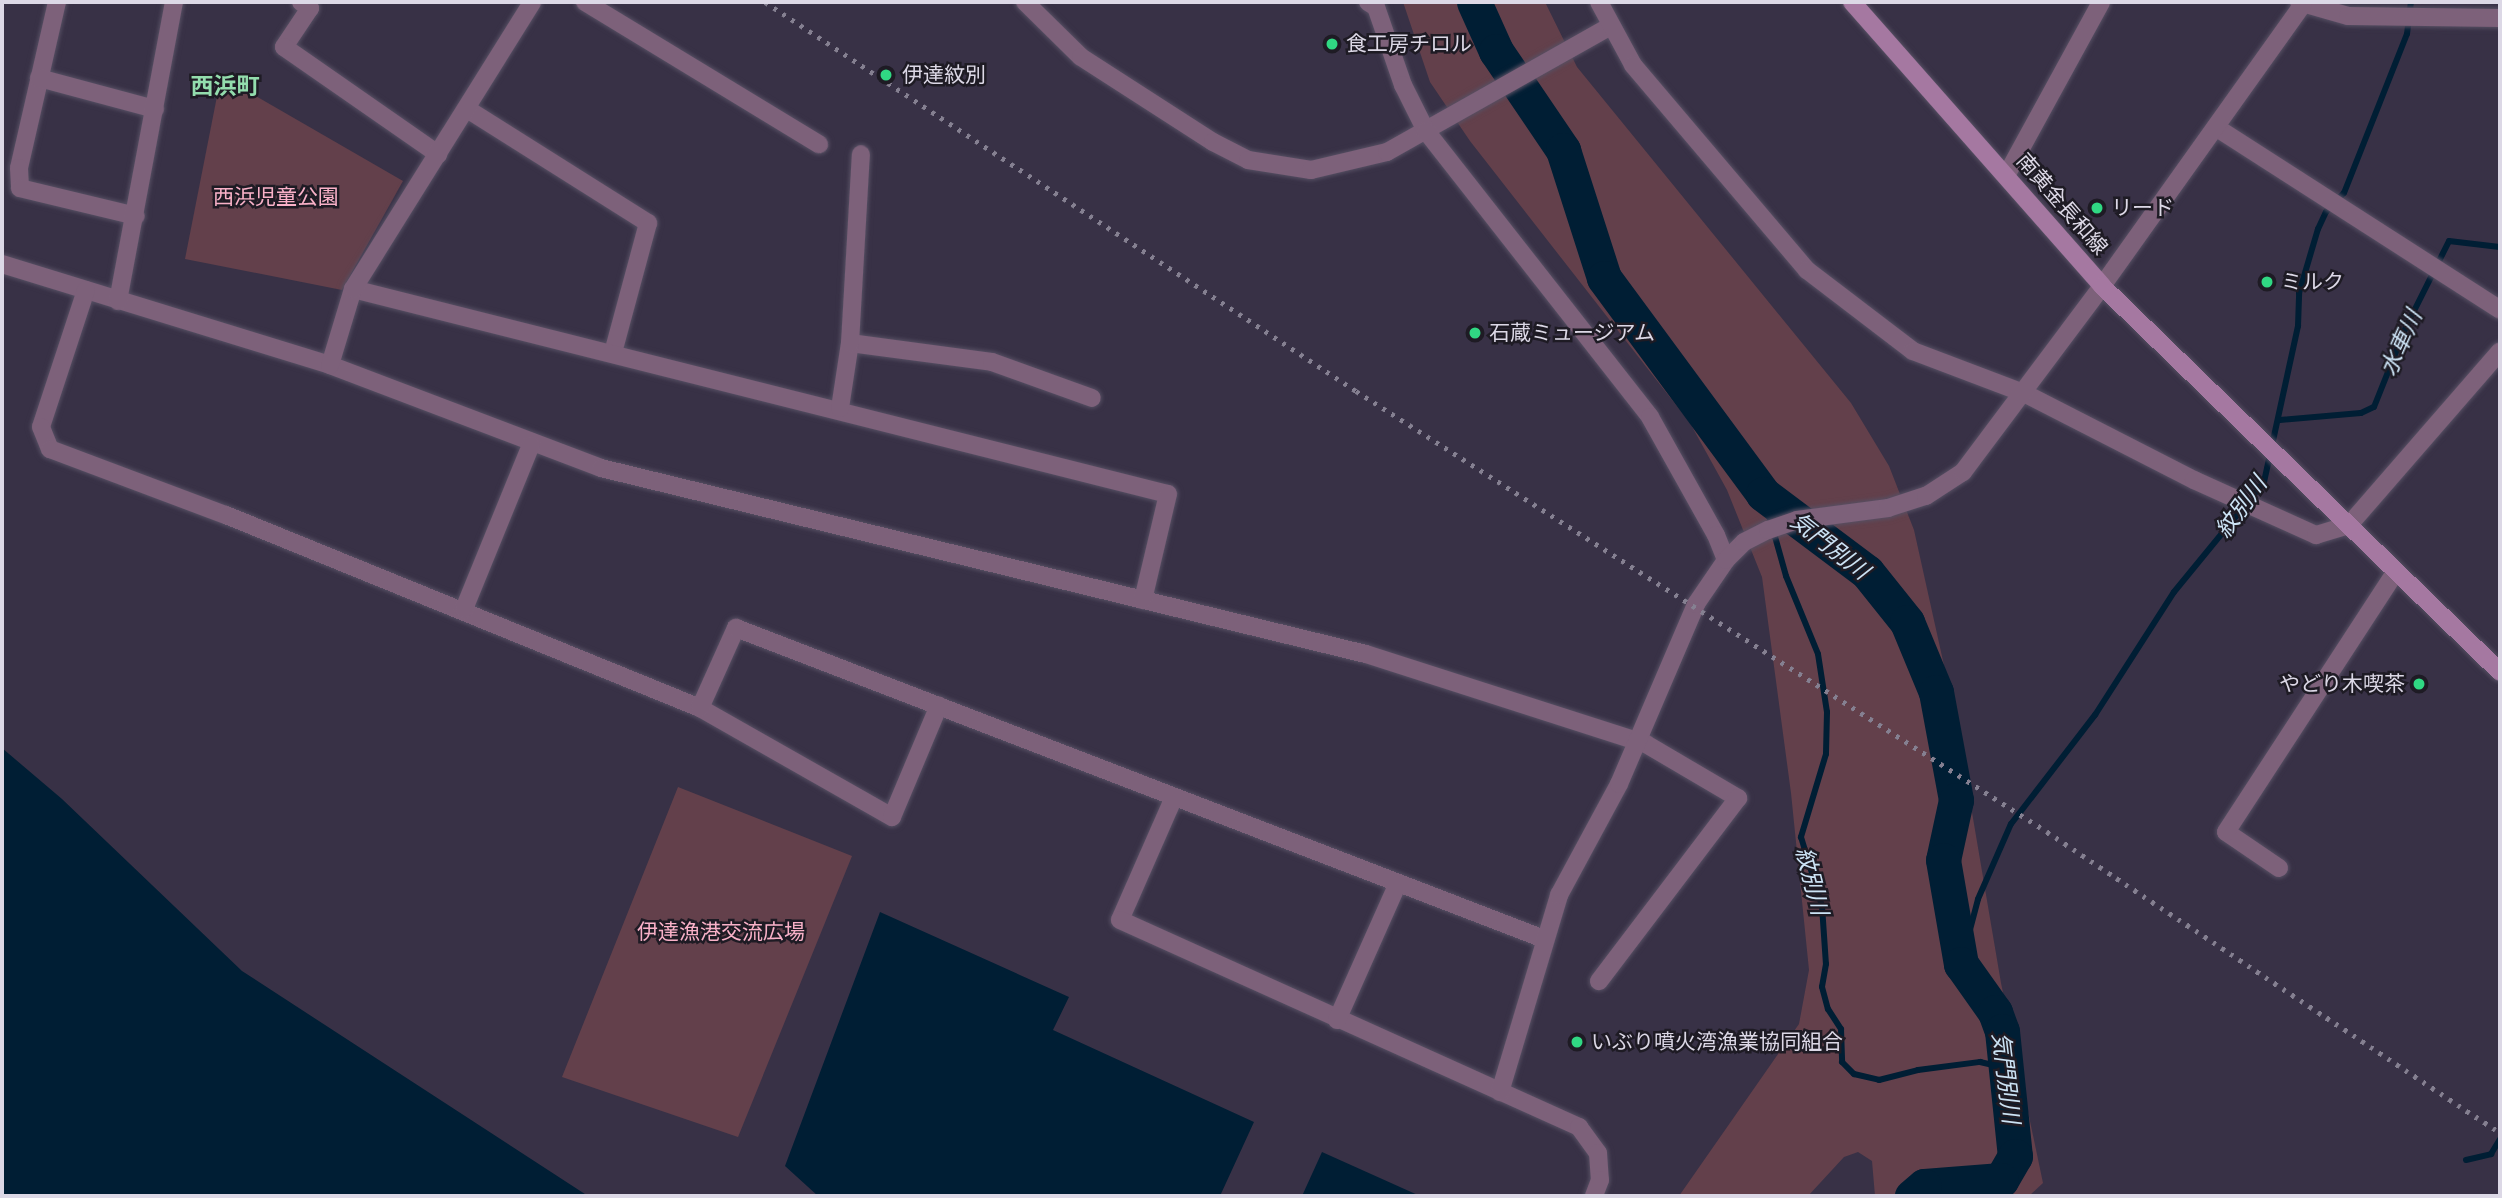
<!DOCTYPE html>
<html>
<head>
<meta charset="utf-8">
<style>
  body { margin:0 }
  #map { position:relative; width:2502px; height:1198px; overflow:hidden; background:#383146; font-family:Rubik,"Noto Sans JP",sans-serif }
  div>[style] { position:absolute }
  [style*='--x'] { left:calc(var(--x)*1px); top:calc(var(--y)*1px); width:calc(var(--w)*1px); rotate:calc(var(--a)*1deg) }
  .green>* { inset:0; background:#63404b }
  .water>* { inset:0; background:#001e34 }
  .stream>* { height:6px; margin:-3px; padding:0 3px; transform-origin:3px; border-radius:3px; background:#001e34 }
  .river>* { height:35px; margin:-17.5px; padding:0 17.5px; transform-origin:17.5px; border-radius:17.5px; background:#001e34 }
  .roads { filter:drop-shadow(0 0 2px #564f63) drop-shadow(0 0 2px #564f63) }
  .minor>* { height:18px; margin:-9px; padding:0 9px; transform-origin:9px; border-radius:9px; background:#7d617a }
  .tertiary>* { height:18px; margin:-9px; padding:0 9px; transform-origin:9px; border-radius:9px; background:#7d617a }
  .secondary>* { height:18px; margin:-9px; padding:0 9px; transform-origin:9px; border-radius:9px; background:#a578a1 }
  .rail>* { height:5px; margin-top:-2.5px; transform-origin:0; background:repeating-linear-gradient(90deg,#858091 0 3.5px,transparent 0 10.5px) }
  .dots>* { width:19px; height:19px; translate:-50% -50%; box-sizing:border-box; border:4px solid #1e1b24; border-radius:50% }
  span { translate:-50% -50%; white-space:nowrap; text-align:center; line-height:1.15; -webkit-text-stroke:5px #1e1b24; paint-order:stroke }
  .poi-label { font-size:21px; color:#dcd8e6 }
  .left { translate:0 -50%; text-align:left }
  .right { translate:-100% -50%; text-align:right }
  .park-label { font-size:21px; color:#f9b1c8 }
  .street-label { font-size:21px; color:#dcd8e6 }
  .neighbourhood-label { font-size:23px; color:#93ddad; font-weight:700 }
  .water-label { font-size:23px; color:#cce3f5; font-style:italic }
  .frame { position:absolute; inset:0; border:4px solid #dcd8e6; pointer-events:none }
</style>
</head>
<body>
<div id="map">
  <div class="green">
    <div style="clip-path:polygon(1403px 2px,1545px 2px,1577px 67px,1851px 403px,1889px 466px,1914px 530px,1957px 724px,2001px 983px,2043px 1183px,2029px 1196px,1875px 1196px,1872px 1161px,1858px 1152px,1844px 1157px,1808px 1196px,1679px 1196px,1799px 1024px,1809px 970px,1791px 793px,1762px 577px,1727px 490px,1690px 423px,1470px 141px,1430px 82px)"></div>
    <div style="clip-path:polygon(221px 76px,403px 181px,342px 290px,185px 259px)"></div>
    <div style="clip-path:polygon(678px 787px,852px 856px,738px 1137px,562px 1077px)"></div>
  </div>
  <div class="water">
    <div style="clip-path:polygon(2px 748px,62px 799px,242px 971px,588px 1196px,2px 1196px)"></div>
    <div style="clip-path:polygon(880px 912px,1069px 997px,1053px 1030px,1254px 1122px,1220px 1196px,818px 1196px,785px 1166px)"></div>
    <div style="clip-path:polygon(1322px 1152px,1420px 1196px,1302px 1196px)"></div>
  </div>
  <div class="stream">
    <div style="--x:2280;--y:420;--w:81;--a:-4.9"></div>
    <div style="--x:2361;--y:413;--w:14;--a:-25"></div>
    <div style="--x:2374;--y:407;--w:86;--a:-68.2"></div>
    <div style="--x:2406;--y:327;--w:96;--a:-63.4"></div>
    <div style="--x:2449;--y:241;--w:51;--a:6.7"></div>
    <div style="--x:1763;--y:494;--w:85;--a:74.3"></div>
    <div style="--x:1786;--y:576;--w:84;--a:67.7"></div>
    <div style="--x:1818;--y:654;--w:59;--a:81.2"></div>
    <div style="--x:1827;--y:712;--w:42;--a:91.4"></div>
    <div style="--x:1826;--y:754;--w:87;--a:106.8"></div>
    <div style="--x:1801;--y:837;--w:72;--a:73.1"></div>
    <div style="--x:1822;--y:906;--w:58;--a:86.1"></div>
    <div style="--x:1826;--y:964;--w:23;--a:100"></div>
    <div style="--x:1822;--y:987;--w:23;--a:75"></div>
    <div style="--x:1828;--y:1009;--w:24;--a:57"></div>
    <div style="--x:1841;--y:1029;--w:33;--a:88"></div>
    <div style="--x:1842;--y:1062;--w:17;--a:45"></div>
    <div style="--x:1854;--y:1074;--w:26;--a:13"></div>
    <div style="--x:1879;--y:1080;--w:40;--a:-14.4"></div>
    <div style="--x:1918;--y:1070;--w:63;--a:-7.4"></div>
    <div style="--x:1980;--y:1062;--w:27;--a:13"></div>
    <div style="--x:1961;--y:964;--w:67;--a:-75.3"></div>
    <div style="--x:1978;--y:899;--w:82;--a:-66.3"></div>
    <div style="--x:2011;--y:824;--w:138;--a:-52.4"></div>
    <div style="--x:2095;--y:715;--w:146;--a:-57.3"></div>
    <div style="--x:2174;--y:592;--w:142;--a:-50.7"></div>
    <div style="--x:2264;--y:482;--w:160;--a:-77.7"></div>
    <div style="--x:2298;--y:326;--w:33;--a:-88"></div>
    <div style="--x:2299;--y:293;--w:67;--a:-73.5"></div>
    <div style="--x:2318;--y:229;--w:19;--a:-65"></div>
    <div style="--x:2326;--y:212;--w:26;--a:-47"></div>
    <div style="--x:2344;--y:193;--w:171;--a:-68.4"></div>
    <div style="--x:2407;--y:34;--w:32;--a:-83"></div>
    <div style="--x:2466;--y:1160;--w:26;--a:-13"></div>
    <div style="--x:2491;--y:1154;--w:17;--a:-59"></div>
  </div>
  <div class="river">
    <div style="--x:1474;--y:2;--w:54;--a:65.8"></div>
    <div style="--x:1496;--y:51;--w:120;--a:55.9"></div>
    <div style="--x:1563;--y:150;--w:134;--a:72.2"></div>
    <div style="--x:1604;--y:278;--w:268;--a:53.6"></div>
    <div style="--x:1763;--y:494;--w:130;--a:36.9"></div>
    <div style="--x:1867;--y:572;--w:64;--a:51.3"></div>
    <div style="--x:1907;--y:622;--w:76;--a:67.5"></div>
    <div style="--x:1936;--y:692;--w:110;--a:79.5"></div>
    <div style="--x:1956;--y:800;--w:61;--a:102.2"></div>
    <div style="--x:1943;--y:860;--w:106;--a:80.2"></div>
    <div style="--x:1961;--y:964;--w:59;--a:54.7"></div>
    <div style="--x:1995;--y:1012;--w:20;--a:70"></div>
    <div style="--x:2002;--y:1031;--w:126;--a:84.1"></div>
    <div style="--x:2015;--y:1156;--w:28;--a:120"></div>
    <div style="--x:2001;--y:1180;--w:77;--a:175.5"></div>
    <div style="--x:1924;--y:1186;--w:16;--a:140"></div>
  </div>
  <div class="roads">
    <div class="minor">
      <div style="--x:57;--y:2;--w:170;--a:102.9"></div>
      <div style="--x:19;--y:168;--w:20;--a:87"></div>
      <div style="--x:20;--y:188;--w:119;--a:13.6"></div>
      <div style="--x:301;--y:2;--w:11;--a:34"></div>
      <div style="--x:310;--y:8;--w:47;--a:123.7"></div>
      <div style="--x:284;--y:47;--w:188;--a:34.8"></div>
      <div style="--x:585;--y:2;--w:274;--a:31.3"></div>
      <div style="--x:1025;--y:2;--w:78;--a:44.5"></div>
      <div style="--x:1081;--y:57;--w:157;--a:32.8"></div>
      <div style="--x:1213;--y:142;--w:39;--a:27"></div>
      <div style="--x:1248;--y:160;--w:64;--a:9"></div>
      <div style="--x:1311;--y:170;--w:78;--a:-13.3"></div>
      <div style="--x:1387;--y:152;--w:257;--a:-29.4"></div>
      <div style="--x:1368;--y:2;--w:9;--a:32"></div>
      <div style="--x:1376;--y:7;--w:83;--a:70.9"></div>
      <div style="--x:1403;--y:85;--w:51;--a:63.4"></div>
      <div style="--x:1426;--y:131;--w:363;--a:51.9"></div>
      <div style="--x:1650;--y:417;--w:135;--a:60.8"></div>
      <div style="--x:1716;--y:535;--w:27;--a:68"></div>
      <div style="--x:1599;--y:2;--w:72;--a:61.6"></div>
      <div style="--x:1633;--y:65;--w:269;--a:49.7"></div>
      <div style="--x:1807;--y:270;--w:133;--a:37.4"></div>
      <div style="--x:1913;--y:351;--w:121;--a:20.8"></div>
      <div style="--x:2026;--y:394;--w:189;--a:27.1"></div>
      <div style="--x:2194;--y:480;--w:134;--a:24.3"></div>
      <div style="--x:2316;--y:535;--w:34;--a:-17"></div>
      <div style="--x:2349;--y:525;--w:230;--a:-49"></div>
      <div style="--x:2299;--y:2;--w:51;--a:15.9"></div>
      <div style="--x:2348;--y:16;--w:152;--a:0.8"></div>
      <div style="--x:39;--y:78;--w:120;--a:15"></div>
      <div style="--x:467;--y:109;--w:214;--a:32.2"></div>
      <div style="--x:648;--y:223;--w:135;--a:105.1"></div>
      <div style="--x:2217;--y:128;--w:336;--a:32.7"></div>
      <div style="--x:2007;--y:174;--w:196;--a:-61.3"></div>
      <div style="--x:2;--y:264;--w:343;--a:17.1"></div>
      <div style="--x:330;--y:365;--w:290;--a:20.8"></div>
      <div style="--x:601;--y:468;--w:787;--a:13.67"></div>
      <div style="--x:1366;--y:654;--w:294;--a:17.8"></div>
      <div style="--x:1646;--y:744;--w:107;--a:30.4"></div>
      <div style="--x:1738;--y:798;--w:230;--a:127.2"></div>
      <div style="--x:2102;--y:286;--w:346;--a:-54.5"></div>
      <div style="--x:353;--y:289;--w:840;--a:14.12"></div>
      <div style="--x:1168;--y:494;--w:109;--a:103.3"></div>
      <div style="--x:86;--y:290;--w:144;--a:108.2"></div>
      <div style="--x:41;--y:427;--w:24;--a:68"></div>
      <div style="--x:50;--y:449;--w:188;--a:20.6"></div>
      <div style="--x:226;--y:515;--w:512;--a:22.15"></div>
      <div style="--x:700;--y:708;--w:221;--a:29.6"></div>
      <div style="--x:892;--y:817;--w:121;--a:-67.2"></div>
      <div style="--x:118;--y:301;--w:304;--a:-79.4"></div>
      <div style="--x:850;--y:343;--w:143;--a:7.6"></div>
      <div style="--x:992;--y:362;--w:106;--a:19.8"></div>
      <div style="--x:330;--y:365;--w:79;--a:-73.2"></div>
      <div style="--x:353;--y:289;--w:338;--a:-58"></div>
      <div style="--x:840;--y:408;--w:66;--a:-81.3"></div>
      <div style="--x:850;--y:343;--w:189;--a:-86.7"></div>
      <div style="--x:464;--y:609;--w:177;--a:-67.8"></div>
      <div style="--x:700;--y:708;--w:88;--a:-65.8"></div>
      <div style="--x:1174;--y:797;--w:134;--a:113.7"></div>
      <div style="--x:1120;--y:920;--w:504;--a:24.27"></div>
      <div style="--x:1579;--y:1127;--w:32;--a:54"></div>
      <div style="--x:1598;--y:1153;--w:27;--a:86"></div>
      <div style="--x:1600;--y:1180;--w:17;--a:111"></div>
      <div style="--x:2279;--y:868;--w:64;--a:-145.8"></div>
      <div style="--x:2226;--y:832;--w:311;--a:-56.9"></div>
      <div style="--x:1337;--y:1020;--w:148;--a:-66"></div>
    </div>
    <div class="tertiary">
      <div style="--x:736;--y:628;--w:866;--a:21.05"></div>
      <div style="--x:1500;--y:1092;--w:206;--a:-73.3"></div>
      <div style="--x:1559;--y:895;--w:126;--a:-61.6"></div>
      <div style="--x:1619;--y:784;--w:196;--a:-66.8"></div>
      <div style="--x:1696;--y:604;--w:53;--a:-55.7"></div>
      <div style="--x:1726;--y:560;--w:25;--a:-45"></div>
      <div style="--x:1744;--y:542;--w:27;--a:-27"></div>
      <div style="--x:1768;--y:530;--w:31;--a:-19"></div>
      <div style="--x:1797;--y:520;--w:92;--a:-7.5"></div>
      <div style="--x:1888;--y:508;--w:40;--a:-18"></div>
      <div style="--x:1926;--y:496;--w:44;--a:-33"></div>
      <div style="--x:1963;--y:472;--w:232;--a:-53.2"></div>
    </div>
    <div class="secondary">
      <div style="--x:1852;--y:2;--w:378;--a:48.6"></div>
      <div style="--x:2102;--y:286;--w:554;--a:44.12"></div>
    </div>
  </div>
  <div class="rail">
    <div style="--x:765;--y:2;--w:708;--a:33.35"></div>
    <div style="--x:1356;--y:391;--w:809;--a:32.53"></div>
    <div style="--x:2038;--y:826;--w:555;--a:33.6"></div>
  </div>
  <div class="dots">
    <div style="left:1332px;top:44px;background:#30d883"></div>
    <div style="left:886px;top:75px;background:#30d883"></div>
    <div style="left:2097px;top:208px;background:#30d883"></div>
    <div style="left:2267px;top:282px;background:#30d883"></div>
    <div style="left:1475px;top:333px;background:#30d883"></div>
    <div style="left:2419px;top:684px;background:#30d883"></div>
    <div style="left:1577px;top:1042px;background:#30d883"></div>
  </div>
  <div class="poi-label">
    <span class="left" style="left:1346px;top:44px">食工房チロル</span>
    <span class="left" style="left:902px;top:75px">伊達紋別</span>
    <span class="left" style="left:2111px;top:208px">リード</span>
    <span class="left" style="left:2281px;top:282px">ミルク</span>
    <span class="left" style="left:1489px;top:333px">石蔵ミュージアム</span>
    <span class="right" style="left:2405px;top:684px">やどり木喫茶</span>
    <span class="left" style="left:1591px;top:1042px">いぶり噴火湾漁業協同組合</span>
  </div>
  <div class="park-label">
    <span style="left:276px;top:197px">西浜児童公園</span>
    <span style="left:721px;top:932px">伊達漁港交流広場</span>
  </div>
  <div class="street-label">
    <span style="left:2062px;top:204px;rotate:49deg">南黄金長和線</span>
  </div>
  <div class="neighbourhood-label">
    <span style="left:225px;top:86px">西浜町</span>
  </div>
  <div class="water-label">
    <span style="left:2401px;top:343px;rotate:-66deg">水車川</span>
    <span style="left:2241px;top:507px;rotate:-54deg">紋別川</span>
    <span style="left:1830px;top:546px;rotate:38deg">気門別川</span>
    <span style="left:1812px;top:881px;rotate:76deg">紋別川</span>
    <span style="left:2006px;top:1078px;rotate:83deg">気門別川</span>
  </div>
  <div class="frame"></div>
</div>
</body>
</html>
